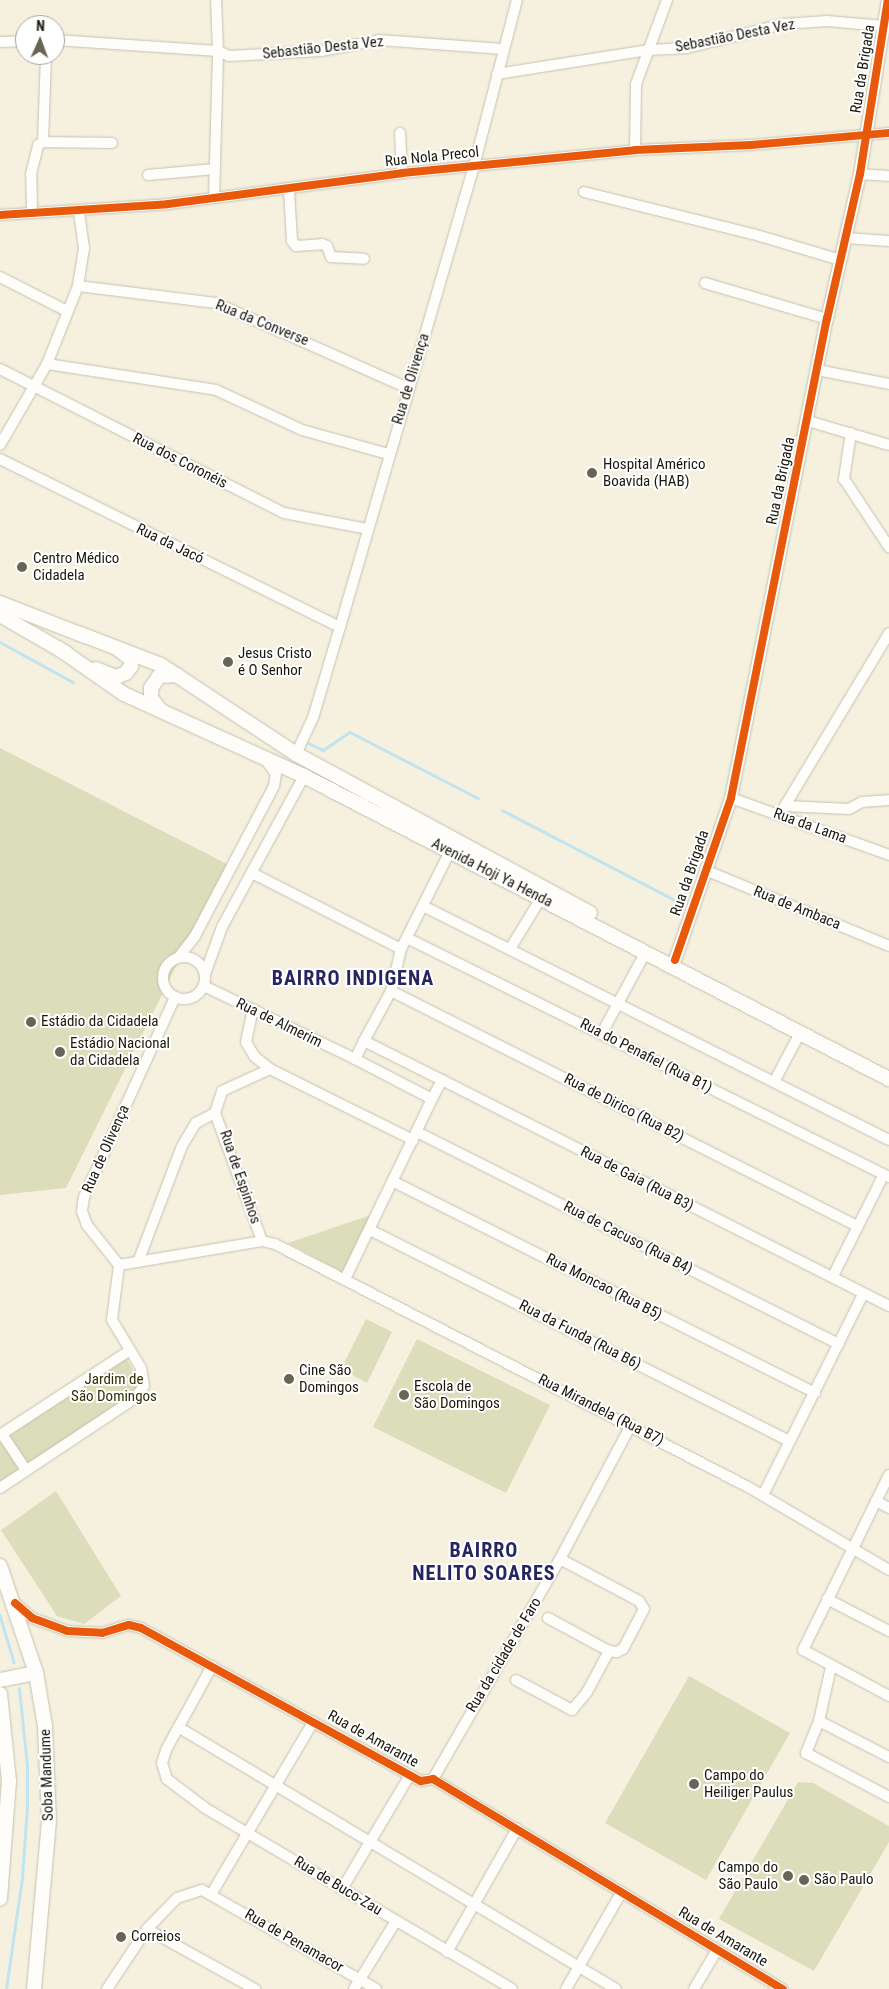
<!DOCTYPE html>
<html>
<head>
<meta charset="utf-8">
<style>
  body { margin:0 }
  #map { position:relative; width:889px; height:1989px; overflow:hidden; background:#f6f1df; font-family:"Roboto Condensed",sans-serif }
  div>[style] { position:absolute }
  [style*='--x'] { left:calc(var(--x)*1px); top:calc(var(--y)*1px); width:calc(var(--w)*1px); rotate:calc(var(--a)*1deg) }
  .green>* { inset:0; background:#dcddbb }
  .stream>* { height:2.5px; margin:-1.25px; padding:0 1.25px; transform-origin:1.25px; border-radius:1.25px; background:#c0e4f0 }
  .roads { filter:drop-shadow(0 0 1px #c4c1b2) drop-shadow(0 0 1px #c4c1b2) }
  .minor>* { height:10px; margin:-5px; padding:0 5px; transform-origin:5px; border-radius:5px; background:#fefdfa }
  .minor>.ring { margin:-5px; padding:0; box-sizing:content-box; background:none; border:10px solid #fefdfa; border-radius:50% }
  .tertiary>* { height:12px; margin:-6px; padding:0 6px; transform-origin:6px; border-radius:6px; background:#fefdfa }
  .secondary>* { height:14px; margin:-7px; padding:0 7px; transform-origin:7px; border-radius:7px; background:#fefdfa }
  .cycleway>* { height:8px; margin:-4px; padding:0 4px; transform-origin:4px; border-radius:4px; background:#e8590c }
  .dots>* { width:14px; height:14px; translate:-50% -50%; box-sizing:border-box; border:2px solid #fff; border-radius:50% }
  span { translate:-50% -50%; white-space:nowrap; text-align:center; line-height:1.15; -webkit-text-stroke:4px #fff; paint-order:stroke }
  .street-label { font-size:15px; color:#1b180c }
  .poi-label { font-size:15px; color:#1b180c }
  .left { translate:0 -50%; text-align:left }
  .right { translate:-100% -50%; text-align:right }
  .park-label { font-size:15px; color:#2d3000 }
  .district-label { font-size:20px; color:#25255f; font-weight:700; letter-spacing:1px }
  .north { position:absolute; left:15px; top:15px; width:50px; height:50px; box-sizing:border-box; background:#fff; border:1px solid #a4a39e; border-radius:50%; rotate:2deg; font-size:14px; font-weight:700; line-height:20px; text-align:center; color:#1b180c }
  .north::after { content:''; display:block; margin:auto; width:18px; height:22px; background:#686456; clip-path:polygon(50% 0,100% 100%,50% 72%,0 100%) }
</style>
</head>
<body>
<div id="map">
  <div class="green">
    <div style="clip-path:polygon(0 748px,227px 864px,66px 1188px,0 1195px)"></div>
    <div style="clip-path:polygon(374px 1214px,342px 1272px,288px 1243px)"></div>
    <div style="clip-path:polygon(366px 1319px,392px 1332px,367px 1383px,341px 1369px)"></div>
    <div style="clip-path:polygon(417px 1339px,550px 1405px,506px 1493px,373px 1427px)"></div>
    <div style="clip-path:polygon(126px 1358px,138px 1378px,137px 1388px,132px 1397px,28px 1466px,9px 1436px)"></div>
    <div style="clip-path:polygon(1px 1441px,20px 1470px,0 1484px,0 1442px)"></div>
    <div style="clip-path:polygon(56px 1491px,121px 1596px,84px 1624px,57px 1616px,1px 1530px)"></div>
    <div style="clip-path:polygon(689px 1676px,790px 1733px,706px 1880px,605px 1823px)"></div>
    <div style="clip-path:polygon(798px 1782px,813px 1783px,889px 1826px,889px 1842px,814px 1971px,719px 1919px)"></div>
  </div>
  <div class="stream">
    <div style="--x:0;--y:642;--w:83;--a:28.7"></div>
    <div style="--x:308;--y:743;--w:17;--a:25"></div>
    <div style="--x:323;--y:750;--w:32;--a:-34"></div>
    <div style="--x:350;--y:732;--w:144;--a:27.3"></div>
    <div style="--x:502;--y:810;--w:197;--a:27.5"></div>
    <div style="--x:0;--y:1615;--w:49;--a:73.4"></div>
    <div style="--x:6;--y:1989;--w:112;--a:-81.8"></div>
    <div style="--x:22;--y:1878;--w:72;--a:-86"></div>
    <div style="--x:27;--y:1806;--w:40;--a:-90"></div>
    <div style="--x:27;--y:1766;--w:78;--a:-95.9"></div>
  </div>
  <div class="roads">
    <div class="minor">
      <div style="--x:55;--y:40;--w:163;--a:3.9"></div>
      <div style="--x:218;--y:51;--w:12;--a:24"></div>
      <div style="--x:229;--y:56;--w:92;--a:-3.1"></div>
      <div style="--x:321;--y:51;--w:59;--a:-10.7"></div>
      <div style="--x:379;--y:40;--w:124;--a:4.2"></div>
      <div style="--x:0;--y:42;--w:25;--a:-2"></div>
      <div style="--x:497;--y:74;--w:154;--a:-9"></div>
      <div style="--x:649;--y:50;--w:38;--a:-3"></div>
      <div style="--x:687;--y:48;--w:100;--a:-13.9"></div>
      <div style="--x:784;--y:24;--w:43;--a:-4"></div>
      <div style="--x:827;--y:21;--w:57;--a:5"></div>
      <div style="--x:400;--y:133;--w:40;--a:87.1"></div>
      <div style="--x:43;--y:142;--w:87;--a:-88"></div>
      <div style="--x:635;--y:150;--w:66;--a:-89.1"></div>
      <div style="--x:636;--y:84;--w:90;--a:-69.7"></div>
      <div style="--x:860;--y:174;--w:29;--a:4"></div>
      <div style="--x:148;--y:175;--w:67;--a:-5.1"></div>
      <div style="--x:289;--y:190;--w:51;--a:86.6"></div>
      <div style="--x:292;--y:241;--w:6;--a:51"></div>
      <div style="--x:296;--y:246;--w:26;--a:-4"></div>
      <div style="--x:322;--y:244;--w:5;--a:22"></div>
      <div style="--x:327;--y:246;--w:12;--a:70"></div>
      <div style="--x:331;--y:257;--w:33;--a:3"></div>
      <div style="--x:584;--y:192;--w:174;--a:14"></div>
      <div style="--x:753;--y:234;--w:92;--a:16.5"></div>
      <div style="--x:214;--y:198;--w:147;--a:-88.4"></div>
      <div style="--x:218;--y:51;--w:51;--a:-92.2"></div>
      <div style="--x:32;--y:213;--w:39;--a:-91"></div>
      <div style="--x:31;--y:174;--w:30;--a:-76"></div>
      <div style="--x:38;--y:145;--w:6;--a:-31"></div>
      <div style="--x:43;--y:142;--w:69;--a:0.8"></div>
      <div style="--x:0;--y:215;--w:168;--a:-3.7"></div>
      <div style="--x:168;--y:204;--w:236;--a:-7.5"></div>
      <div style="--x:402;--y:173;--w:234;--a:-5.6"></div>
      <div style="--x:635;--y:150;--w:116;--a:-2.5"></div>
      <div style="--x:751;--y:145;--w:139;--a:-5"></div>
      <div style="--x:846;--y:238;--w:43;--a:4"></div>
      <div style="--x:0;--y:277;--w:75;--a:26.9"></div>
      <div style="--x:705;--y:283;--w:127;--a:16.4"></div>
      <div style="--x:78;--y:286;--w:139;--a:7"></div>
      <div style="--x:216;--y:303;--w:210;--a:23.9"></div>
      <div style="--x:47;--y:364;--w:171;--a:8.7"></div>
      <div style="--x:216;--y:390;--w:95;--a:24.9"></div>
      <div style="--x:302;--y:430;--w:89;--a:15.6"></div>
      <div style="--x:0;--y:369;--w:318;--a:26.9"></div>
      <div style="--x:284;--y:513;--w:86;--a:10.8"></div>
      <div style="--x:817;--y:370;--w:73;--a:11"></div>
      <div style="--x:808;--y:421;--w:84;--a:16.5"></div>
      <div style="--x:851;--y:433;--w:47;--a:98.7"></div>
      <div style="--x:844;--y:479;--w:82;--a:56.5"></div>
      <div style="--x:0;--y:445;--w:94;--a:-59.9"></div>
      <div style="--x:47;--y:364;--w:84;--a:-68.3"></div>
      <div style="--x:78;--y:286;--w:38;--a:-81"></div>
      <div style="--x:84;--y:248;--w:37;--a:-98"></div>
      <div style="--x:0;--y:459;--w:379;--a:26.3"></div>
      <div style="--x:296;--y:754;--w:40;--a:-65"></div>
      <div style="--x:313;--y:718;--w:95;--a:-73.5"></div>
      <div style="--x:340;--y:627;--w:480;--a:-73.8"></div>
      <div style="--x:474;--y:166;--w:171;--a:-75.5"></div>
      <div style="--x:731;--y:798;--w:168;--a:19.8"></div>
      <div style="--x:785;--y:806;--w:64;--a:2.7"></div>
      <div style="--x:849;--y:809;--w:15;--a:-28"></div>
      <div style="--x:862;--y:802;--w:27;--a:-4"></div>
      <div style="--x:780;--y:814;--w:211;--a:-58.9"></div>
      <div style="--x:705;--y:870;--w:199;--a:22.4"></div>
      <div style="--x:252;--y:873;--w:167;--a:27"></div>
      <div style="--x:423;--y:906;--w:521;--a:26.66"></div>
      <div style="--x:407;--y:938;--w:538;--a:26.37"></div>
      <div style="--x:510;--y:949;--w:60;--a:-58.7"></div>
      <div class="ring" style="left:163px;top:957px;width:32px;height:32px"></div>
      <div style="--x:178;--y:958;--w:28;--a:-52"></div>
      <div style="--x:195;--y:936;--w:170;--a:-62.2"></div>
      <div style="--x:274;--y:786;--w:12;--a:-81"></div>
      <div style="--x:276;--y:774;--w:17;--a:-126"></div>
      <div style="--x:205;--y:974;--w:50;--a:-70.1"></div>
      <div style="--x:222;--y:927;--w:172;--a:-61.5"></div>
      <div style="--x:204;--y:986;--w:168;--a:25.8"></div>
      <div style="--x:391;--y:991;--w:522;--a:26.76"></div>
      <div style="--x:253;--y:1009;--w:34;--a:102"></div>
      <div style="--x:246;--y:1042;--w:16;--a:60"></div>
      <div style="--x:254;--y:1056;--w:21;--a:39"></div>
      <div style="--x:602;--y:1033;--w:91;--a:-61.7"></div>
      <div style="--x:364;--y:1041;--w:87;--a:26.6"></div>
      <div style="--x:442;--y:1080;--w:21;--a:118"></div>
      <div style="--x:432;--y:1099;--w:87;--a:-152.5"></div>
      <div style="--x:355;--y:1059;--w:20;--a:-63"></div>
      <div style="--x:364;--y:1041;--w:57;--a:-61.6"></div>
      <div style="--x:391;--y:991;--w:43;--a:-76.6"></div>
      <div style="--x:401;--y:949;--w:110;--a:-63.4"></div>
      <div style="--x:442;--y:1080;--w:501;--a:26.82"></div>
      <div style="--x:774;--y:1082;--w:55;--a:-62"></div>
      <div style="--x:215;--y:1113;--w:23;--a:-72"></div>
      <div style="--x:222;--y:1091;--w:53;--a:-24.6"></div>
      <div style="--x:270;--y:1069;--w:160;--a:26.4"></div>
      <div style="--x:215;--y:1113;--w:136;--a:69.8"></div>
      <div style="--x:417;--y:1132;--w:472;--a:26.7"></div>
      <div style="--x:394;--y:1182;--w:471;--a:26.6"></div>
      <div style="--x:370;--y:1230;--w:470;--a:26.7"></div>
      <div style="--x:138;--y:1262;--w:124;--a:-69.2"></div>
      <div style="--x:182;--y:1146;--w:27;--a:-59"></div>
      <div style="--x:196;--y:1123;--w:21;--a:-28"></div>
      <div style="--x:119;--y:1265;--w:145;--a:-9.5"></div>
      <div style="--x:262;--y:1241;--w:13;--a:13"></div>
      <div style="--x:275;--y:1244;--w:534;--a:27.19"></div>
      <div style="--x:750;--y:1488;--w:161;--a:30.5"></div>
      <div style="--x:833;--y:1276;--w:112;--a:-63.4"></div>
      <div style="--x:345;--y:1279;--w:200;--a:-64.2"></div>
      <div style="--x:2;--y:1434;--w:43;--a:56.3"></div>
      <div style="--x:0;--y:1435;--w:154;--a:-33.1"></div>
      <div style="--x:889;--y:1475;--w:195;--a:116.2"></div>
      <div style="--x:803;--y:1650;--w:98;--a:28.1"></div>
      <div style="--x:0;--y:1488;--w:161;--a:-33.6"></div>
      <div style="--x:134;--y:1399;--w:16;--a:-52"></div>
      <div style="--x:144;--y:1386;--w:18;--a:-99"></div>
      <div style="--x:141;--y:1368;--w:56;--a:-121.1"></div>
      <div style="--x:112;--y:1320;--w:55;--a:-82.7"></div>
      <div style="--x:119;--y:1265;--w:51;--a:-128.7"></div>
      <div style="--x:87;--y:1225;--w:15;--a:-110"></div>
      <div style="--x:82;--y:1211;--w:14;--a:-82"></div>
      <div style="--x:84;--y:1197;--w:220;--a:-65.5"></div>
      <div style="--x:763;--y:1495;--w:225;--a:-63.5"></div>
      <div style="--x:876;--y:1501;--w:15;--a:28"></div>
      <div style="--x:827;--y:1599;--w:70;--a:27.3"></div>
      <div style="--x:15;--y:1603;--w:23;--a:41"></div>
      <div style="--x:32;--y:1618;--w:37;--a:20"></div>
      <div style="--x:67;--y:1631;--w:35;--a:3"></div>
      <div style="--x:102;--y:1633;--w:28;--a:-17"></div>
      <div style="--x:129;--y:1625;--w:12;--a:14"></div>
      <div style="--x:141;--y:1628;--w:319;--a:28.7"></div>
      <div style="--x:421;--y:1781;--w:12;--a:-9"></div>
      <div style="--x:433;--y:1779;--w:408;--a:31"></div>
      <div style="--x:548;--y:1618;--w:69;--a:28.4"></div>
      <div style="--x:609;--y:1651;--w:8;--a:7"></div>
      <div style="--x:617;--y:1652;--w:7;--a:-27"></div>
      <div style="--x:623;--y:1649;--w:45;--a:-62.3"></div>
      <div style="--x:644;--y:1609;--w:9;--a:-122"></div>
      <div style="--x:639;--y:1601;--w:89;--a:-152"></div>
      <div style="--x:212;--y:1666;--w:96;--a:118.7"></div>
      <div style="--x:166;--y:1750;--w:14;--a:107"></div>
      <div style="--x:162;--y:1763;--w:17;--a:73"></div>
      <div style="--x:167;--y:1779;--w:48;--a:37.3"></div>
      <div style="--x:205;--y:1808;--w:356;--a:30.5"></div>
      <div style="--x:831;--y:1667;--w:55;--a:102.5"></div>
      <div style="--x:819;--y:1721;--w:35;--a:112"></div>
      <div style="--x:806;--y:1753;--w:94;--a:27.9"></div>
      <div style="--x:516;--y:1680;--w:64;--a:28.2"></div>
      <div style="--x:572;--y:1710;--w:23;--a:-50"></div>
      <div style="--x:587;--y:1692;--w:47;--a:-61.8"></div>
      <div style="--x:819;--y:1721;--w:79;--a:27.2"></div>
      <div style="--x:178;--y:1727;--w:510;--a:30.89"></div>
      <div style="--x:433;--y:1779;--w:254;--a:-60"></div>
      <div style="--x:560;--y:1559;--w:152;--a:-62.1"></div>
      <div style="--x:342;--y:1889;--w:133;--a:-59.2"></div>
      <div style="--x:212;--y:1893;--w:199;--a:-59.4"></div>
      <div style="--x:147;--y:1929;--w:124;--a:29.1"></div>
      <div style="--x:447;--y:1952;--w:142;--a:-60.4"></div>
      <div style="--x:107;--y:1989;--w:72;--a:-56.3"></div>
      <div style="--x:147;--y:1929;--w:43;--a:-45.9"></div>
      <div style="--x:177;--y:1898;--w:26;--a:-18"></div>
      <div style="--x:202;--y:1890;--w:200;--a:29.6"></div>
      <div style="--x:354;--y:1989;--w:80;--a:-58.3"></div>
      <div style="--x:566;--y:1989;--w:111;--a:-60.2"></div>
      <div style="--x:694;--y:1989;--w:45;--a:-59.5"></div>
    </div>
    <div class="tertiary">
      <div style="--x:675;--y:960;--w:171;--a:-70.9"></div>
      <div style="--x:731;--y:798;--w:489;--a:-78.7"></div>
      <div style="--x:827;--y:319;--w:149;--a:-77.2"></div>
      <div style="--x:860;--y:174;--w:176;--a:-80.9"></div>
    </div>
    <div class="secondary">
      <div style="--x:0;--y:603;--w:91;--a:21.2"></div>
      <div style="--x:0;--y:615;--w:76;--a:29.9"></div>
      <div style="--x:78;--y:633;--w:89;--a:21.1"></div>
      <div style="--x:161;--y:665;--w:162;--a:33.4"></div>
      <div style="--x:296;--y:754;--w:334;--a:28.4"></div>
      <div style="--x:58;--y:648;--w:80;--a:34.9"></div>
      <div style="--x:124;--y:694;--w:198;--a:24.5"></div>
      <div style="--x:304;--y:776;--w:659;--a:27.38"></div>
      <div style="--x:96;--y:669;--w:22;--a:22"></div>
      <div style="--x:116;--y:677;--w:11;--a:-22"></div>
      <div style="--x:126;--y:673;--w:9;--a:-54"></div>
      <div style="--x:131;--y:666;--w:7;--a:-90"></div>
      <div style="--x:131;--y:659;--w:15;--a:-143"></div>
      <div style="--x:161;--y:711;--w:16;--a:-128"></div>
      <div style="--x:151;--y:698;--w:10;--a:-90"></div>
      <div style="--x:151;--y:688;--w:14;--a:-56"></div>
      <div style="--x:159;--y:676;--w:18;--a:-3"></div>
      <div style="--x:0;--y:1566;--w:113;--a:71.4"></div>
      <div style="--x:36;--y:1673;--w:54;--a:80.4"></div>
      <div style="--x:45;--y:1726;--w:95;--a:87.6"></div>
      <div style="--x:49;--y:1821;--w:169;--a:95.1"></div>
      <div style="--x:0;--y:1680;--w:37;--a:-11"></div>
      <div style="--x:0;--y:1694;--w:87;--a:84.1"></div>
      <div style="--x:9;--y:1781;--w:118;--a:94.4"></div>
    </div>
  </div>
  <div class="cycleway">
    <div style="--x:0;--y:215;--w:168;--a:-3.7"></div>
    <div style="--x:168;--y:204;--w:236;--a:-7.5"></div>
    <div style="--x:402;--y:173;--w:234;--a:-5.6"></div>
    <div style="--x:635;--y:150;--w:116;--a:-2.5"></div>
    <div style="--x:751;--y:145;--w:139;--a:-5"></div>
    <div style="--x:675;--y:960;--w:171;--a:-70.9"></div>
    <div style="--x:731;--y:798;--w:489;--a:-78.7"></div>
    <div style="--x:827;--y:319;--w:149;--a:-77.2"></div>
    <div style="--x:860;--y:174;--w:176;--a:-80.9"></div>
    <div style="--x:15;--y:1603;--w:23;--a:41"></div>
    <div style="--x:32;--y:1618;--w:37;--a:20"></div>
    <div style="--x:67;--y:1631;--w:35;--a:3"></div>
    <div style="--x:102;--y:1633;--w:28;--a:-17"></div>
    <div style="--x:129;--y:1625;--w:12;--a:14"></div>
    <div style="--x:141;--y:1628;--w:319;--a:28.7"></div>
    <div style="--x:421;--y:1781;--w:12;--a:-9"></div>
    <div style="--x:433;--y:1779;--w:408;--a:31"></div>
  </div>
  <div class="dots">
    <div style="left:592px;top:473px;background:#686456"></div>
    <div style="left:22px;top:567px;background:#686456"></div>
    <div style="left:228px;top:662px;background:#686456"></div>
    <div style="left:31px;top:1022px;background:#686456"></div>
    <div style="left:60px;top:1052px;background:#686456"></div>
    <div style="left:289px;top:1379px;background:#686456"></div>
    <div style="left:404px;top:1395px;background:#686456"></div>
    <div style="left:694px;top:1784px;background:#686456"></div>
    <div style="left:788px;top:1876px;background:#686456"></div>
    <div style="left:804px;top:1880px;background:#686456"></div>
    <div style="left:121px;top:1937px;background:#686456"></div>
  </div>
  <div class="street-label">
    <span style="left:735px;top:36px;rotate:-11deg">Sebastião Desta Vez</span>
    <span style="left:323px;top:48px;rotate:-6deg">Sebastião Desta Vez</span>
    <span style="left:863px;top:69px;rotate:-81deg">Rua da Brigada</span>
    <span style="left:432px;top:157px;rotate:-6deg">Rua Nola Precol</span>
    <span style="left:262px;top:323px;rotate:22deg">Rua da Converse</span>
    <span style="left:411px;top:379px;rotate:-73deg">Rua de Olivença</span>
    <span style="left:180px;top:461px;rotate:27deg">Rua dos Coronéis</span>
    <span style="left:781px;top:481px;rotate:-78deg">Rua da Brigada</span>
    <span style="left:170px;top:544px;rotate:26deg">Rua da Jacó</span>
    <span style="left:810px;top:826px;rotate:20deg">Rua da Lama</span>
    <span style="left:492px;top:873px;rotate:27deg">Avenida Hoji Ya Henda</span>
    <span style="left:690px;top:873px;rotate:-71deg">Rua da Brigada</span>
    <span style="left:797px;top:908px;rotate:22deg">Rua de Ambaca</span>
    <span style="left:279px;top:1023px;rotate:26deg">Rua de Almerim</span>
    <span style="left:646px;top:1056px;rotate:27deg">Rua do Penafiel (Rua B1)</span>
    <span style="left:624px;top:1108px;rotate:27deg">Rua de Dirico (Rua B2)</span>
    <span style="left:106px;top:1149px;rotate:-66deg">Rua de Olivença</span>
    <span style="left:240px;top:1177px;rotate:71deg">Rua de Espinhos</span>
    <span style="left:637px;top:1179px;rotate:27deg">Rua de Gaia (Rua B3)</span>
    <span style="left:628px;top:1238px;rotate:27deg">Rua de Cacuso (Rua B4)</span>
    <span style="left:604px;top:1287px;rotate:27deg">Rua Moncao (Rua B5)</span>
    <span style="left:580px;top:1335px;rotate:27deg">Rua da Funda (Rua B6)</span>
    <span style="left:601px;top:1410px;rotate:27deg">Rua Mirandela (Rua B7)</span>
    <span style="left:504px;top:1655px;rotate:-59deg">Rua da cidade de Faro</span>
    <span style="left:373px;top:1739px;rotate:29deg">Rua de Amarante</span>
    <span style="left:47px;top:1775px;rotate:-92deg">Soba Mandume</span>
    <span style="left:338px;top:1886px;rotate:31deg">Rua de Buco-Zau</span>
    <span style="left:723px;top:1937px;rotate:31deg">Rua de Amarante</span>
    <span style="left:294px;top:1941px;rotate:30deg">Rua de Penamacor</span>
  </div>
  <div class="poi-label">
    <span class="left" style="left:603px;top:473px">Hospital Américo<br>Boavida (HAB)</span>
    <span class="left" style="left:33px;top:567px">Centro Médico<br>Cidadela</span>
    <span class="left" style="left:238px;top:662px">Jesus Cristo<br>é O Senhor</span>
    <span class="left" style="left:41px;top:1022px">Estádio da Cidadela</span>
    <span class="left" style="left:70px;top:1052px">Estádio Nacional<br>da Cidadela</span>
    <span class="left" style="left:299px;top:1379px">Cine São<br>Domingos</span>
    <span class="left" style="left:414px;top:1395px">Escola de<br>São Domingos</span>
    <span class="left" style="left:704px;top:1784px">Campo do<br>Heiliger Paulus</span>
    <span class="right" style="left:778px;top:1876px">Campo do<br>São Paulo</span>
    <span class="left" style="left:814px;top:1880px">São Paulo</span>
    <span class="left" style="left:131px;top:1937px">Correios</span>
  </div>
  <div class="park-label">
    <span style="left:114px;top:1388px">Jardim de<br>São Domingos</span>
  </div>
  <div class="district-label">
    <span style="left:353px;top:978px">BAIRRO INDIGENA</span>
    <span style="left:484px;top:1562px">BAIRRO<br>NELITO SOARES</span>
  </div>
  <div class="north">N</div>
</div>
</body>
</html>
